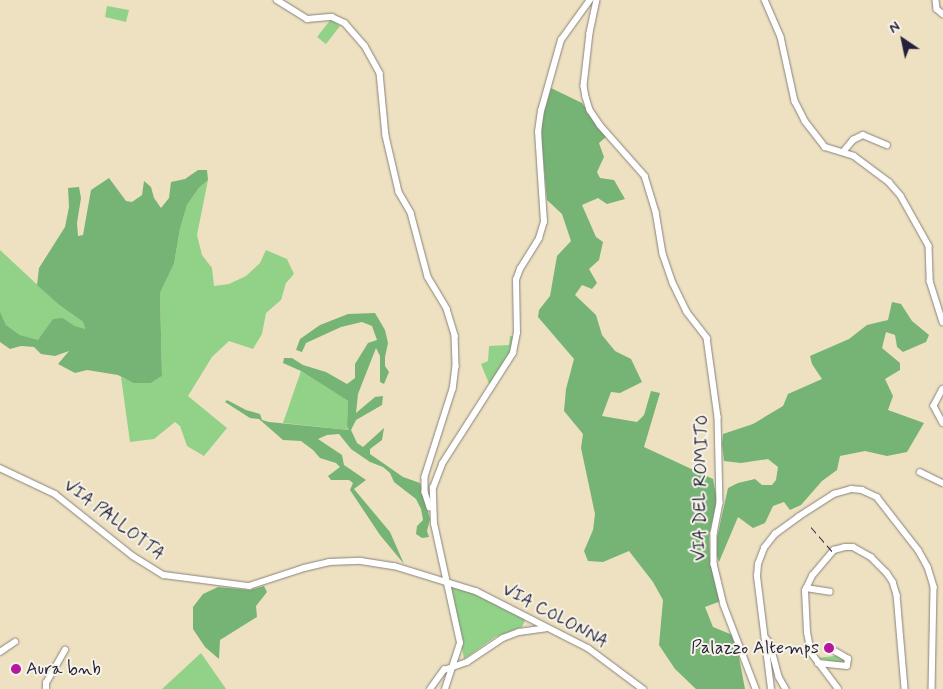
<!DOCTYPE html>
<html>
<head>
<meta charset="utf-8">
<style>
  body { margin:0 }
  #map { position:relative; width:943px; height:689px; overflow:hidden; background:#eee1c1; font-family:Mynerve,sans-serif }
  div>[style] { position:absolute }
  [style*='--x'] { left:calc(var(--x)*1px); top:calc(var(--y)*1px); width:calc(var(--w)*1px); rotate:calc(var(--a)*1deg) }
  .green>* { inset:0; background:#92d288 }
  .forest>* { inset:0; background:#75b474 }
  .roads { filter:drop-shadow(0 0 1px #88827e) drop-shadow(0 0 1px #88827e) }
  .minor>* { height:5.5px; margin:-2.75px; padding:0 2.75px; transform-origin:2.75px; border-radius:2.75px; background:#fff }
  .rail>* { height:1px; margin-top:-0.5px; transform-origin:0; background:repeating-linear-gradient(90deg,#22223b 0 8px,transparent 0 12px) }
  .dots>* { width:14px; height:14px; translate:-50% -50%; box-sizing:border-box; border:2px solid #f7f3e8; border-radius:50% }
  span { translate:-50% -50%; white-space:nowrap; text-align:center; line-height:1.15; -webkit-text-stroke:4px #f7f3e8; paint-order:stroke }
  .street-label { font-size:18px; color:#22223b }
  .poi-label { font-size:18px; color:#22223b }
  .right { translate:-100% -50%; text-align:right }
  .left { translate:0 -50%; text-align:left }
  .north { position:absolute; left:878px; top:15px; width:50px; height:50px; -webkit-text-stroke:4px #f7f3e8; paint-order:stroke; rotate:326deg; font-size:14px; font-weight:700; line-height:20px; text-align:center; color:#22223b }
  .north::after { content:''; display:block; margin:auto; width:18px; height:22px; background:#22223b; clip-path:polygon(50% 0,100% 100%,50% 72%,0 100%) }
</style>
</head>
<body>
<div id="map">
  <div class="green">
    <div style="clip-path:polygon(107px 6px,129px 10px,126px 22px,105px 17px)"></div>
    <div style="clip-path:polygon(331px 19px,340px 26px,326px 44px,317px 37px)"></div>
    <div style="clip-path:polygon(208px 180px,197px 235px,202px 255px,212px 268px,214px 286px,229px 284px,246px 276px,260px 263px,266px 250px,287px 259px,294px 274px,286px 283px,281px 300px,266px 313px,262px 334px,253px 349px,229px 341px,212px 357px,188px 396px,227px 428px,204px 456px,187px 446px,180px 426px,175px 422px,154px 439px,130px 442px,121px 377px,133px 383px,151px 383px,162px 376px,160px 293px,174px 264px,180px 229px,187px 205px,199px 188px)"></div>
    <div style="clip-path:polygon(0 250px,58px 304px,83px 322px,85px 330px,75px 326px,63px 318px,38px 341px,20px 335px,6px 325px,0 311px)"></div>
    <div style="clip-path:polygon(510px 336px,514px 336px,512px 349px,490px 386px,481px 364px,488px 361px,489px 346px,509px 345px)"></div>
    <div style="clip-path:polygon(301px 371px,348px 401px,347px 426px,349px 430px,283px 423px)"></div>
    <div style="clip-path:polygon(453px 586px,479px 595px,526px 618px,522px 627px,495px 637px,464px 659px,451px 587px)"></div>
    <div style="clip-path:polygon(201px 653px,226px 689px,162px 689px)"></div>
    <div style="clip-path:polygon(834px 656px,841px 656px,848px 661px,843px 664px,817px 658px)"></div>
  </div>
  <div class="forest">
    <div style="clip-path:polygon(551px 88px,582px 103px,606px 137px,599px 143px,604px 157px,597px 172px,600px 178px,614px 180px,625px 199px,607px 204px,598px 198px,582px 205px,596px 237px,603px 242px,599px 260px,589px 269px,597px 283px,592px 289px,582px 285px,575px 295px,596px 315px,602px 335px,615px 351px,631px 359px,642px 382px,620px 393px,611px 392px,602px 416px,637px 422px,644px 415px,651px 391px,660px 393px,644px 447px,713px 479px,717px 500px,709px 536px,710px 561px,721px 601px,705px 607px,713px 627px,735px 636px,745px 689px,696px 689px,675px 669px,659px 645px,663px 600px,653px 582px,629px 551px,603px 562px,588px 561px,584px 551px,593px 530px,595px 514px,581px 448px,583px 434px,564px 411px,566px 389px,574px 359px,538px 317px,539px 310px,550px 296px,557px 256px,571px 241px,562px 214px,547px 200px,542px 146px,542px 120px)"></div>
    <div style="clip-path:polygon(198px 170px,207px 170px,208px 180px,199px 188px,187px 205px,180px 229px,174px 264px,160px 293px,162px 376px,151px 383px,133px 383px,118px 375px,87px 370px,75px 373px,58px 364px,69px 351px,55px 356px,41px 354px,34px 347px,21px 346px,10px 349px,0 342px,0 311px,6px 325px,20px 335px,38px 340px,53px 319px,63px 318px,75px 326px,85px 329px,83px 322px,58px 304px,37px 285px,39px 268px,65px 227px,69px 207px,68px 188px,79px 187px,81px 198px,77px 223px,78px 236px,83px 235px,91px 190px,109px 178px,126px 201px,132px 202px,142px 195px,144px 181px,151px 187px,154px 198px,161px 208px,169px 198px,171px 182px,185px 179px)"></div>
    <div style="clip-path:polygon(892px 302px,901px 304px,912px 321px,929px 335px,926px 342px,903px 352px,897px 347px,895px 335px,886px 332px,882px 348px,900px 363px,900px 370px,885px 379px,893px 396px,888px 410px,924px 423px,907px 452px,887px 456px,865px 451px,840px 456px,837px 470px,822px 481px,801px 505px,790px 510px,784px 502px,773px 506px,765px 523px,753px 528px,738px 517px,719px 562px,716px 554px,717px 538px,728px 488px,738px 483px,755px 479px,762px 485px,772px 485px,776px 480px,778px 467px,768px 459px,741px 463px,724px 461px,722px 444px,723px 434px,753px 424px,783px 406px,788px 394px,822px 379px,812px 364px,810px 356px,849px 339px,867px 325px,888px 320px)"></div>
    <div style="clip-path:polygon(375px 313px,385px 330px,388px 343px,385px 357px,385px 366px,389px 372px,384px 384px,380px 382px,380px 356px,376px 348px,358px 394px,356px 413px,375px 397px,383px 396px,382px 405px,356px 420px,351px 430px,357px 443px,363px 447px,384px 428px,382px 440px,370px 449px,370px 454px,403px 477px,420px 483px,430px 519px,427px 531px,429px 537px,422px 538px,416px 534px,417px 526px,423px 520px,421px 509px,416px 499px,394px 482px,390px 473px,383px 467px,370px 462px,351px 449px,339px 434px,327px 435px,318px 439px,342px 455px,344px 465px,366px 480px,354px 489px,390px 532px,404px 564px,380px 535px,350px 490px,353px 483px,349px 480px,331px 480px,328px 476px,340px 467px,336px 463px,320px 458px,313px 450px,301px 441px,283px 440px,259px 419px,250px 418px,225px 402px,227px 400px,246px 410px,260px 414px,262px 420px,269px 422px,349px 430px,347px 426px,348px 401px,301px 371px,283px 363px,284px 358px,292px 358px,303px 365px,326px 372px,347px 384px,355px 378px,355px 364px,368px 343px,377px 340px,372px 326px,362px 322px,341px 327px,306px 343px,302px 352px,296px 350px,300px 339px,320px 325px,348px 314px)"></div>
    <div style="clip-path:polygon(264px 586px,267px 592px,256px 606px,257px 617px,220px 640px,219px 659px,205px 647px,193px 629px,193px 607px,203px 594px,218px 587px,250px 590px)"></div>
  </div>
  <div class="roads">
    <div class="minor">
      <div style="--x:277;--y:0;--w:36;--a:32"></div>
      <div style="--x:307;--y:19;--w:25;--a:-5"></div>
      <div style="--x:332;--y:17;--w:14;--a:25"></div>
      <div style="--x:345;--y:23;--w:30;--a:49"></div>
      <div style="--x:365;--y:46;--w:31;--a:61"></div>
      <div style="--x:380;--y:73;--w:63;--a:84.6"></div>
      <div style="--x:386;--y:136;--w:57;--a:76.9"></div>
      <div style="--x:399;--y:192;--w:24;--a:60"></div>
      <div style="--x:411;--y:213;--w:66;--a:75.1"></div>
      <div style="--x:428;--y:277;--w:37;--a:59"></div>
      <div style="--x:447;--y:309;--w:28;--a:73"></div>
      <div style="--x:455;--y:336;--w:30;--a:88"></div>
      <div style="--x:456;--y:366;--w:23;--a:97"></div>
      <div style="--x:453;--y:389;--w:92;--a:107.7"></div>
      <div style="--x:425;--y:477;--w:15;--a:90"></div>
      <div style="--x:425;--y:492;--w:16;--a:72"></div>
      <div style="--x:597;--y:0;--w:34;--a:102"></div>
      <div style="--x:590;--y:33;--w:53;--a:96.5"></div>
      <div style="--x:584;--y:86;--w:11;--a:80"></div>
      <div style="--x:586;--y:97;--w:14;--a:73"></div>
      <div style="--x:590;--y:110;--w:18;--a:56"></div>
      <div style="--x:600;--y:125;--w:68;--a:48.6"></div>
      <div style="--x:645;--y:176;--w:38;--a:73"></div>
      <div style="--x:656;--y:212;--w:43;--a:80.5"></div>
      <div style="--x:663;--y:254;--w:31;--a:71"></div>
      <div style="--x:673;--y:283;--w:32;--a:64"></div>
      <div style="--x:687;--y:312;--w:33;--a:52"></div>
      <div style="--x:707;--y:338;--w:80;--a:82.1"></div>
      <div style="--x:718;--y:417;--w:86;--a:88.7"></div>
      <div style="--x:720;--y:503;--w:31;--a:101"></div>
      <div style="--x:714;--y:533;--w:31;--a:90"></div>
      <div style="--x:714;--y:564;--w:42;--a:76.3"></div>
      <div style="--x:724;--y:605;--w:90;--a:69.1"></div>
      <div style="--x:765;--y:0;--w:40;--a:66.6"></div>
      <div style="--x:781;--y:37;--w:66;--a:77.7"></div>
      <div style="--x:795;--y:101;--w:22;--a:63"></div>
      <div style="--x:805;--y:121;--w:33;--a:52"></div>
      <div style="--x:825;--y:147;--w:30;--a:17"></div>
      <div style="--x:854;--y:156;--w:44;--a:36.6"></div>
      <div style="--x:889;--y:182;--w:18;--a:49"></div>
      <div style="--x:901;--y:196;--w:57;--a:60.8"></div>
      <div style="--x:929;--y:246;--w:35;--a:88"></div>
      <div style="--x:930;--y:281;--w:43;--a:72.4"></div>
      <div style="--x:936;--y:0;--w:9;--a:84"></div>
      <div style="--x:937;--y:9;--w:8;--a:40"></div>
      <div style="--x:843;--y:152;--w:16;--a:-50"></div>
      <div style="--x:853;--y:140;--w:11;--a:-27"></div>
      <div style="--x:863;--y:135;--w:26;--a:23"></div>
      <div style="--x:943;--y:389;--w:19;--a:118"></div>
      <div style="--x:934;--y:406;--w:19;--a:62"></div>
      <div style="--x:0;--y:468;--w:61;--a:25.3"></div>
      <div style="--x:55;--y:494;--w:100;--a:38.5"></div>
      <div style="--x:133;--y:556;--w:36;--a:32"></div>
      <div style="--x:164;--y:575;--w:86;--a:7.4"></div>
      <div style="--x:249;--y:586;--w:58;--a:-18.1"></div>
      <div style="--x:304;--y:568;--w:26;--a:-13"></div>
      <div style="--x:329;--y:562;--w:32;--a:-2"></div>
      <div style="--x:361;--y:561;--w:33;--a:9"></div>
      <div style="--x:394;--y:566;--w:86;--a:17"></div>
      <div style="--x:476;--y:591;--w:126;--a:27"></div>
      <div style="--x:588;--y:648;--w:69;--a:36.7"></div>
      <div style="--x:920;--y:472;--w:25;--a:26"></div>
      <div style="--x:806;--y:588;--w:24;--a:9"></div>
      <div style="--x:765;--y:637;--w:8;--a:50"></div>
      <div style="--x:770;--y:643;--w:35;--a:75"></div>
      <div style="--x:779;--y:677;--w:14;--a:60"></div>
      <div style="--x:0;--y:652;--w:18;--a:-34"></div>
      <div style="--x:818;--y:663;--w:29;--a:6"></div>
      <div style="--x:847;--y:666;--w:7;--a:-82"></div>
      <div style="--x:848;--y:659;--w:14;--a:-150"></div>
      <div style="--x:46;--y:689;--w:6;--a:-90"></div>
      <div style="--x:46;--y:683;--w:38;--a:-60"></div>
      <div style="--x:430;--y:689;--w:24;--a:-54"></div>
      <div style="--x:444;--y:670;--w:24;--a:-19"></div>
      <div style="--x:467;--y:662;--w:43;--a:-33.7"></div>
      <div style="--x:503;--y:638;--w:17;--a:-21"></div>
      <div style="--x:519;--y:632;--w:27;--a:-8"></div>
      <div style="--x:445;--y:689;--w:48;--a:-71.9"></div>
      <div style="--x:460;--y:643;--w:122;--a:-102.3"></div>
      <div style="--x:434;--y:524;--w:36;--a:-92"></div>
      <div style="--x:433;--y:488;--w:26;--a:-69"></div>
      <div style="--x:442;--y:464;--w:132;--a:-57.4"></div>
      <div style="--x:513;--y:353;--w:20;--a:-79"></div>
      <div style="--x:517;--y:333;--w:53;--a:-91.1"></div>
      <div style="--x:516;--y:280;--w:12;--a:-70"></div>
      <div style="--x:520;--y:269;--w:36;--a:-58"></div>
      <div style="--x:539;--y:238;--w:17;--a:-73"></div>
      <div style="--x:544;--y:222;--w:90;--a:-93.8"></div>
      <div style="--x:538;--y:132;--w:21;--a:-82"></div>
      <div style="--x:541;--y:111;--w:74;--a:-74.3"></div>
      <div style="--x:561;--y:40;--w:49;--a:-54.1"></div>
      <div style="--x:771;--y:689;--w:114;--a:-97.1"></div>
      <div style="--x:757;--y:576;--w:12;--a:-85"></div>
      <div style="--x:758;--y:564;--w:17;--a:-69"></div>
      <div style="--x:764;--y:548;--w:18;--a:-52"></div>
      <div style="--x:775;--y:534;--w:29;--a:-36"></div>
      <div style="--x:798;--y:517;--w:43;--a:-32.6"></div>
      <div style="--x:834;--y:494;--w:18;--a:-16"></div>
      <div style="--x:851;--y:489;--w:11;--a:5"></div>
      <div style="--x:862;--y:490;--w:17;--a:25"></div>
      <div style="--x:877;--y:497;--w:68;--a:52.1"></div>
      <div style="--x:919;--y:551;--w:18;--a:61"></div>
      <div style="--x:928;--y:567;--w:21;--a:73"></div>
      <div style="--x:934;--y:587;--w:102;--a:91.1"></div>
      <div style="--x:838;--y:689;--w:45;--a:-126.9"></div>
      <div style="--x:811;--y:653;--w:20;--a:-101"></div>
      <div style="--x:807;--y:633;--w:42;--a:-92.7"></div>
      <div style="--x:805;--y:591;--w:17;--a:-65"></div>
      <div style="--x:812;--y:576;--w:34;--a:-50"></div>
      <div style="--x:834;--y:550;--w:11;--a:-15"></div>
      <div style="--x:845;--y:547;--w:8;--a:0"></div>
      <div style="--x:853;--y:547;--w:21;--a:29"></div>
      <div style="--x:871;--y:557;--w:23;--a:45"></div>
      <div style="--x:887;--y:573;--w:11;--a:56"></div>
      <div style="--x:893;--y:582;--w:14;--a:73"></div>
      <div style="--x:897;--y:595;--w:94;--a:85.1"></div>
    </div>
  </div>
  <div class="rail">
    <div style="--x:811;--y:527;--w:32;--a:49"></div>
  </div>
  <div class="dots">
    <div style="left:829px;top:648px;background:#b5179e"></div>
    <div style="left:16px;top:669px;background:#b5179e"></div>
  </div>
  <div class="street-label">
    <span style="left:701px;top:488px;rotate:-89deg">VIA DEL ROMITO</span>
    <span style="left:114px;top:520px;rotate:37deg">VIA PALLOTTA</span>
    <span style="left:555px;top:616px;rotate:28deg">VIA COLONNA</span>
  </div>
  <div class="poi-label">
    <span class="right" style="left:819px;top:648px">Palazzo Altemps</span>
    <span class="left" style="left:26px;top:669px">Aura bnb</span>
  </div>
  <div class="north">N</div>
</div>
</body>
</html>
